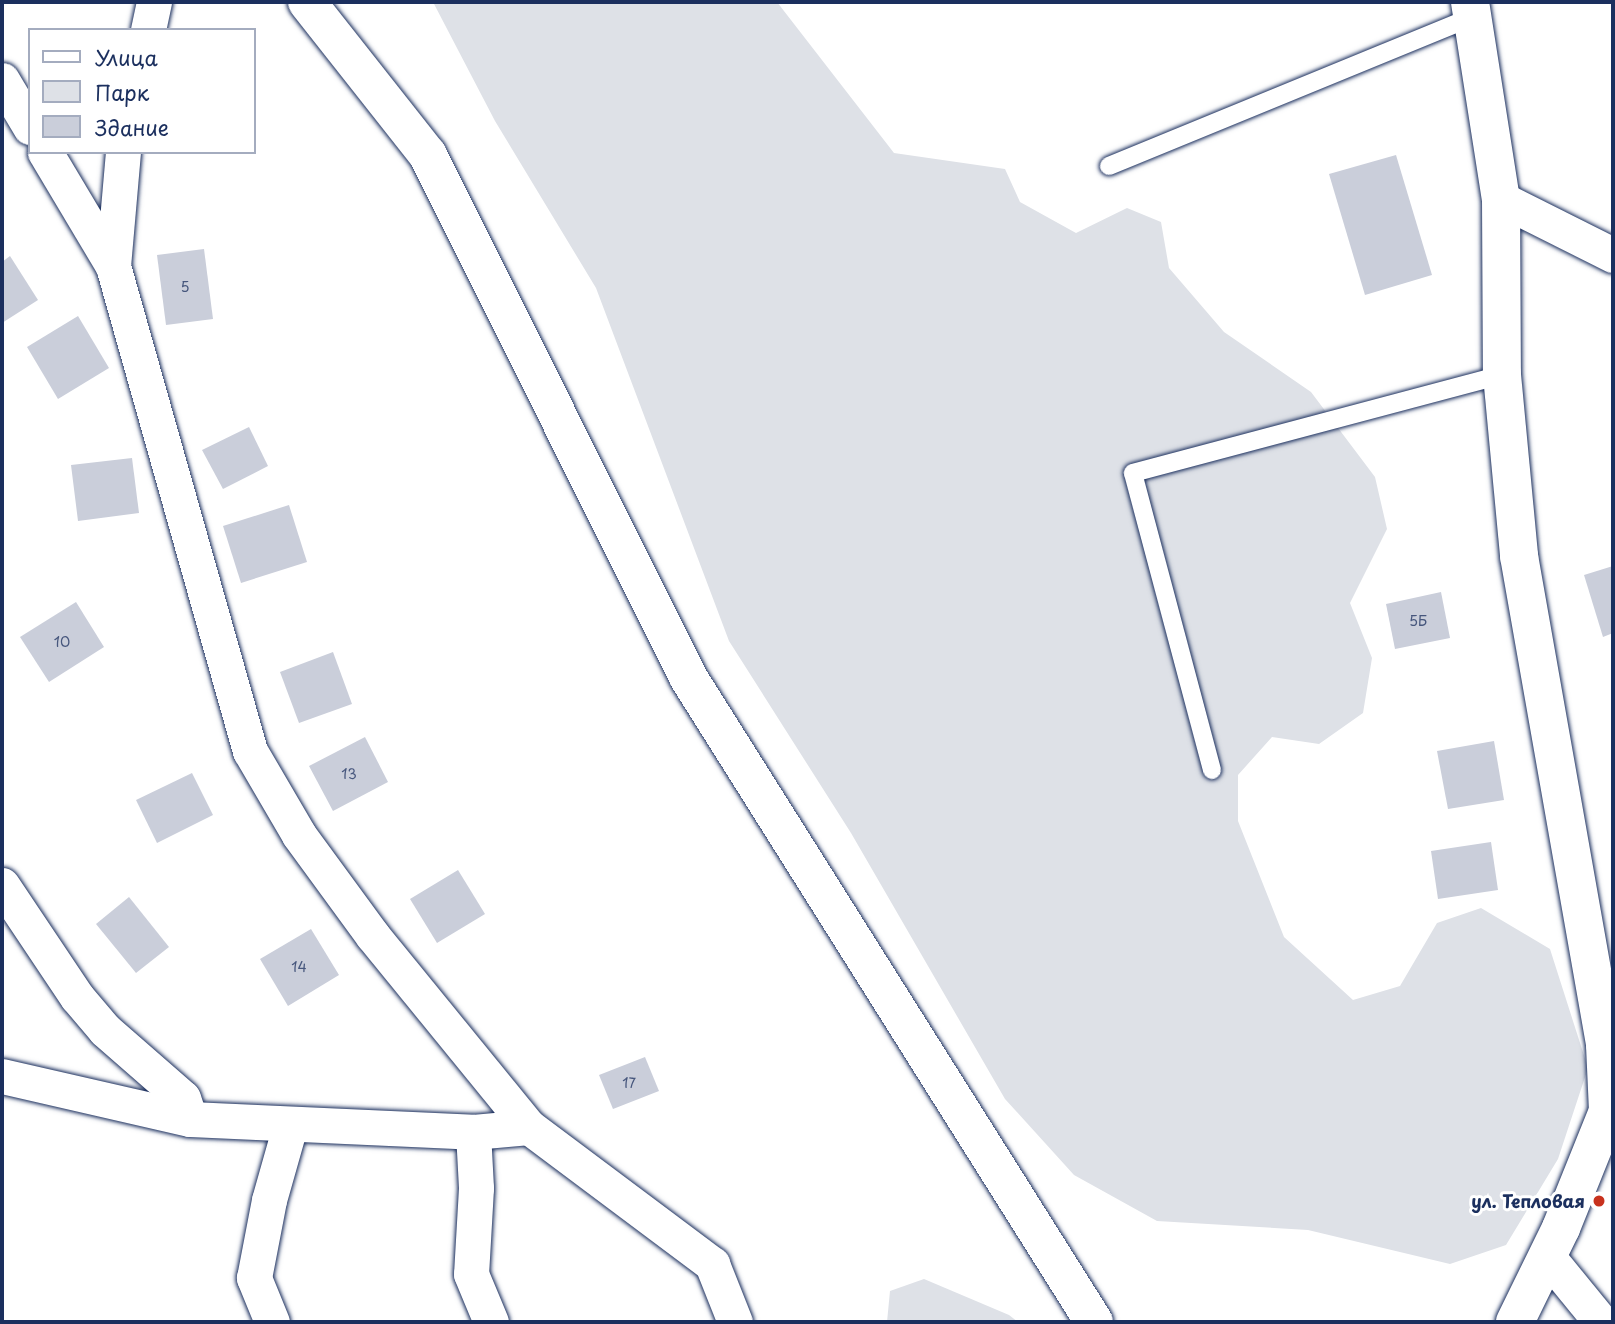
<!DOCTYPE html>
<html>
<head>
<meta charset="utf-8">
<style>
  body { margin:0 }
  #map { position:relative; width:1615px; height:1324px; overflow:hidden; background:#fff; font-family:"Playpen Sans",sans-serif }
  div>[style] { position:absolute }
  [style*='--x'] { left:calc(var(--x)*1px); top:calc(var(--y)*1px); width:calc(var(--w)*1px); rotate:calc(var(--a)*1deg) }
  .green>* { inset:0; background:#dee1e7 }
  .building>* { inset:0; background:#caceda }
  .roads { filter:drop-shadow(0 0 2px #1b2f5e) drop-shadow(0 0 2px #1b2f5e) }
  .service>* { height:18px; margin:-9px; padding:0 9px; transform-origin:9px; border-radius:9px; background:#fff }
  .minor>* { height:35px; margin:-17.5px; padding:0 17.5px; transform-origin:17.5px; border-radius:17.5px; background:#fff }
  .tertiary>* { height:38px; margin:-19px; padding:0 19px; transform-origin:19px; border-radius:19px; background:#fff }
  .secondary>* { height:38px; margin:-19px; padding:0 19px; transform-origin:19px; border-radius:19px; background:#fff }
  .dots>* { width:19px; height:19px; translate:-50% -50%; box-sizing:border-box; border:4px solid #fff; border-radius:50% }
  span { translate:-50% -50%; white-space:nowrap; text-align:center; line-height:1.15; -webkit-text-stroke:6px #fff; paint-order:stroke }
  .number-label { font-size:14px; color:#47577d }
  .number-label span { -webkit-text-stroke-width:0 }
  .poi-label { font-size:18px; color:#1b2f5e; font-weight:700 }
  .right { translate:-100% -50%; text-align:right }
  .frame { position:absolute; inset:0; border:4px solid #1b2f5e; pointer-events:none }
  .legend { position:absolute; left:28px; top:28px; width:228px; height:126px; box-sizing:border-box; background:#fff; border:2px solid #a4acbf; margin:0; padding:9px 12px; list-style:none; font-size:21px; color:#1b2f5e }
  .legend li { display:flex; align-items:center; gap:14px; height:35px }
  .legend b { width:35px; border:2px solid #a4acbf }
</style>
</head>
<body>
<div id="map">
  <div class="green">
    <div style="clip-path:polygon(433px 2px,777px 2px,894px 153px,1005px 169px,1020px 202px,1076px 233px,1127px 208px,1161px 222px,1169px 268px,1224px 332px,1311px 392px,1375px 477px,1387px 529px,1350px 603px,1372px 658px,1363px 713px,1319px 744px,1272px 737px,1238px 775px,1238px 821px,1284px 937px,1353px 1000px,1400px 986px,1437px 923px,1481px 908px,1550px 949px,1588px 1068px,1558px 1159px,1506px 1245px,1450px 1264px,1308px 1230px,1157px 1221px,1074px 1175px,1005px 1099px,851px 833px,729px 641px,596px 288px,495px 121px)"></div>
    <div style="clip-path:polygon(924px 1279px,1009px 1315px,1018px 1322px,887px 1322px,890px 1291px)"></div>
  </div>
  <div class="building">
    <div style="clip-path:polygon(1396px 155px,1432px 275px,1365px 295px,1329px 174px)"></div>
    <div style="clip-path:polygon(204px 249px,213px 319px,166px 325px,157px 255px)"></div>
    <div style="clip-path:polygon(10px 256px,38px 300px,2px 323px,2px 262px)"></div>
    <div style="clip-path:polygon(78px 316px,109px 368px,58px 399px,27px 347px)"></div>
    <div style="clip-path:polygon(249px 427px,268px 466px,223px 489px,202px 450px)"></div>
    <div style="clip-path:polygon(132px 458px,139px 513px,78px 521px,71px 465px)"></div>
    <div style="clip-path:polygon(289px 505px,307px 562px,241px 583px,223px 526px)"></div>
    <div style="clip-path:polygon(1613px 566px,1613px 633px,1603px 637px,1584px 575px)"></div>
    <div style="clip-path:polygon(1441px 592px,1450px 638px,1395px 649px,1386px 604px)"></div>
    <div style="clip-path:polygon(76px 602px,104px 647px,49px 682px,20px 637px)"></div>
    <div style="clip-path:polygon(333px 652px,352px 704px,299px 723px,280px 672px)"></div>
    <div style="clip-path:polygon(365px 737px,388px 782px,333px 811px,309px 766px)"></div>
    <div style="clip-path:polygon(1494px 741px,1504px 800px,1448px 809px,1437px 751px)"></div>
    <div style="clip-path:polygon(192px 773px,213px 815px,157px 843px,136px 800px)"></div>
    <div style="clip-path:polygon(1491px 842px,1498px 890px,1438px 899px,1431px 851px)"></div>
    <div style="clip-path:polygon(458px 870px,485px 914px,437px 943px,410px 899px)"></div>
    <div style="clip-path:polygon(129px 897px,169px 947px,136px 973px,96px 924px)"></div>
    <div style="clip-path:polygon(311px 929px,339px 975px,288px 1006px,260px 959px)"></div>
    <div style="clip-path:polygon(645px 1057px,659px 1091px,613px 1109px,599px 1075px)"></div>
  </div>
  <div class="roads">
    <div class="service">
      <div style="--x:1109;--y:166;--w:395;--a:-22.3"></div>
      <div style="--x:1212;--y:770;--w:307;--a:-104.9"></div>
      <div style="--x:1133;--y:473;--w:382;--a:-14.9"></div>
    </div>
    <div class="minor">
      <div style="--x:148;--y:30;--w:29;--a:-78"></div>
      <div style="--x:2;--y:80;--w:55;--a:59.2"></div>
      <div style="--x:45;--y:152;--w:133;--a:59.2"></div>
      <div style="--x:113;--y:266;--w:504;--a:74.23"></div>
      <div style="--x:250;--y:751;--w:97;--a:59.7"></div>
      <div style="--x:299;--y:835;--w:125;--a:53.8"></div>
      <div style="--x:373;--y:936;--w:247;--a:50.8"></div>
      <div style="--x:529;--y:1127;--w:229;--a:36.8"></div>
      <div style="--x:712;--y:1264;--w:62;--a:68.4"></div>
      <div style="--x:1501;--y:199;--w:125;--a:26.6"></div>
      <div style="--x:113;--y:266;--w:114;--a:-85"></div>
      <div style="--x:2;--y:885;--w:135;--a:56.2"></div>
      <div style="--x:77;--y:997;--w:43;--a:49.7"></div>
      <div style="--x:105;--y:1030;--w:103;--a:41.1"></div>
      <div style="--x:183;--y:1098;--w:22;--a:72"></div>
      <div style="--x:2;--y:1076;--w:193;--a:12.9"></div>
      <div style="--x:190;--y:1119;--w:283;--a:2.6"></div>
      <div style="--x:473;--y:1132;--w:56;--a:-5.1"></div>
      <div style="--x:473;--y:1132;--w:56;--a:86.9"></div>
      <div style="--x:476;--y:1188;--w:86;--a:93.3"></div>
      <div style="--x:471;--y:1274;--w:52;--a:67.4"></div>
      <div style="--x:1547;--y:1256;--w:85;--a:50.7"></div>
      <div style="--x:272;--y:1322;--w:48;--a:-112.2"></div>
      <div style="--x:254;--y:1278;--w:79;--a:-79.1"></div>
      <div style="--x:269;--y:1200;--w:77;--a:-74.2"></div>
    </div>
    <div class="tertiary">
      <div style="--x:307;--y:2;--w:195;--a:51.7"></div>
      <div style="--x:428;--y:155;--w:583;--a:63.52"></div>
      <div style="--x:688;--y:677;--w:762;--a:57.81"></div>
    </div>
    <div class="secondary">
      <div style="--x:1470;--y:2;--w:199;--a:81.1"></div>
      <div style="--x:1501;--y:199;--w:176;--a:89.7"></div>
      <div style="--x:1502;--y:375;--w:182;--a:84.6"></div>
      <div style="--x:1519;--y:556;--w:497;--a:80"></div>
      <div style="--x:1605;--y:1045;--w:66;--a:87.4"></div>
      <div style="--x:1608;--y:1111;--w:126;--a:111.9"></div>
      <div style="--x:1561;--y:1228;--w:105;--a:116.1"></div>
    </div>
  </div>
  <div class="dots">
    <div style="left:1599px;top:1201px;background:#c8321e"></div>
  </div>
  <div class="number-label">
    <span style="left:185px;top:287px">5</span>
    <span style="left:1418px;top:621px">5Б</span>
    <span style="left:62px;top:642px">10</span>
    <span style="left:349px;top:774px">13</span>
    <span style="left:299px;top:967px">14</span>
    <span style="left:629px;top:1083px">17</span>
  </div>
  <div class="poi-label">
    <span class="right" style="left:1585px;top:1201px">ул. Тепловая</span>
  </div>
  <div class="frame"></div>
  <ul class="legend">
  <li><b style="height:9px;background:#fff"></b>Улица</li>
  <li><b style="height:19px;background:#dee1e7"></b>Парк</li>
  <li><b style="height:19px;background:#caceda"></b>Здание</li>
  </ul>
</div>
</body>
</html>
